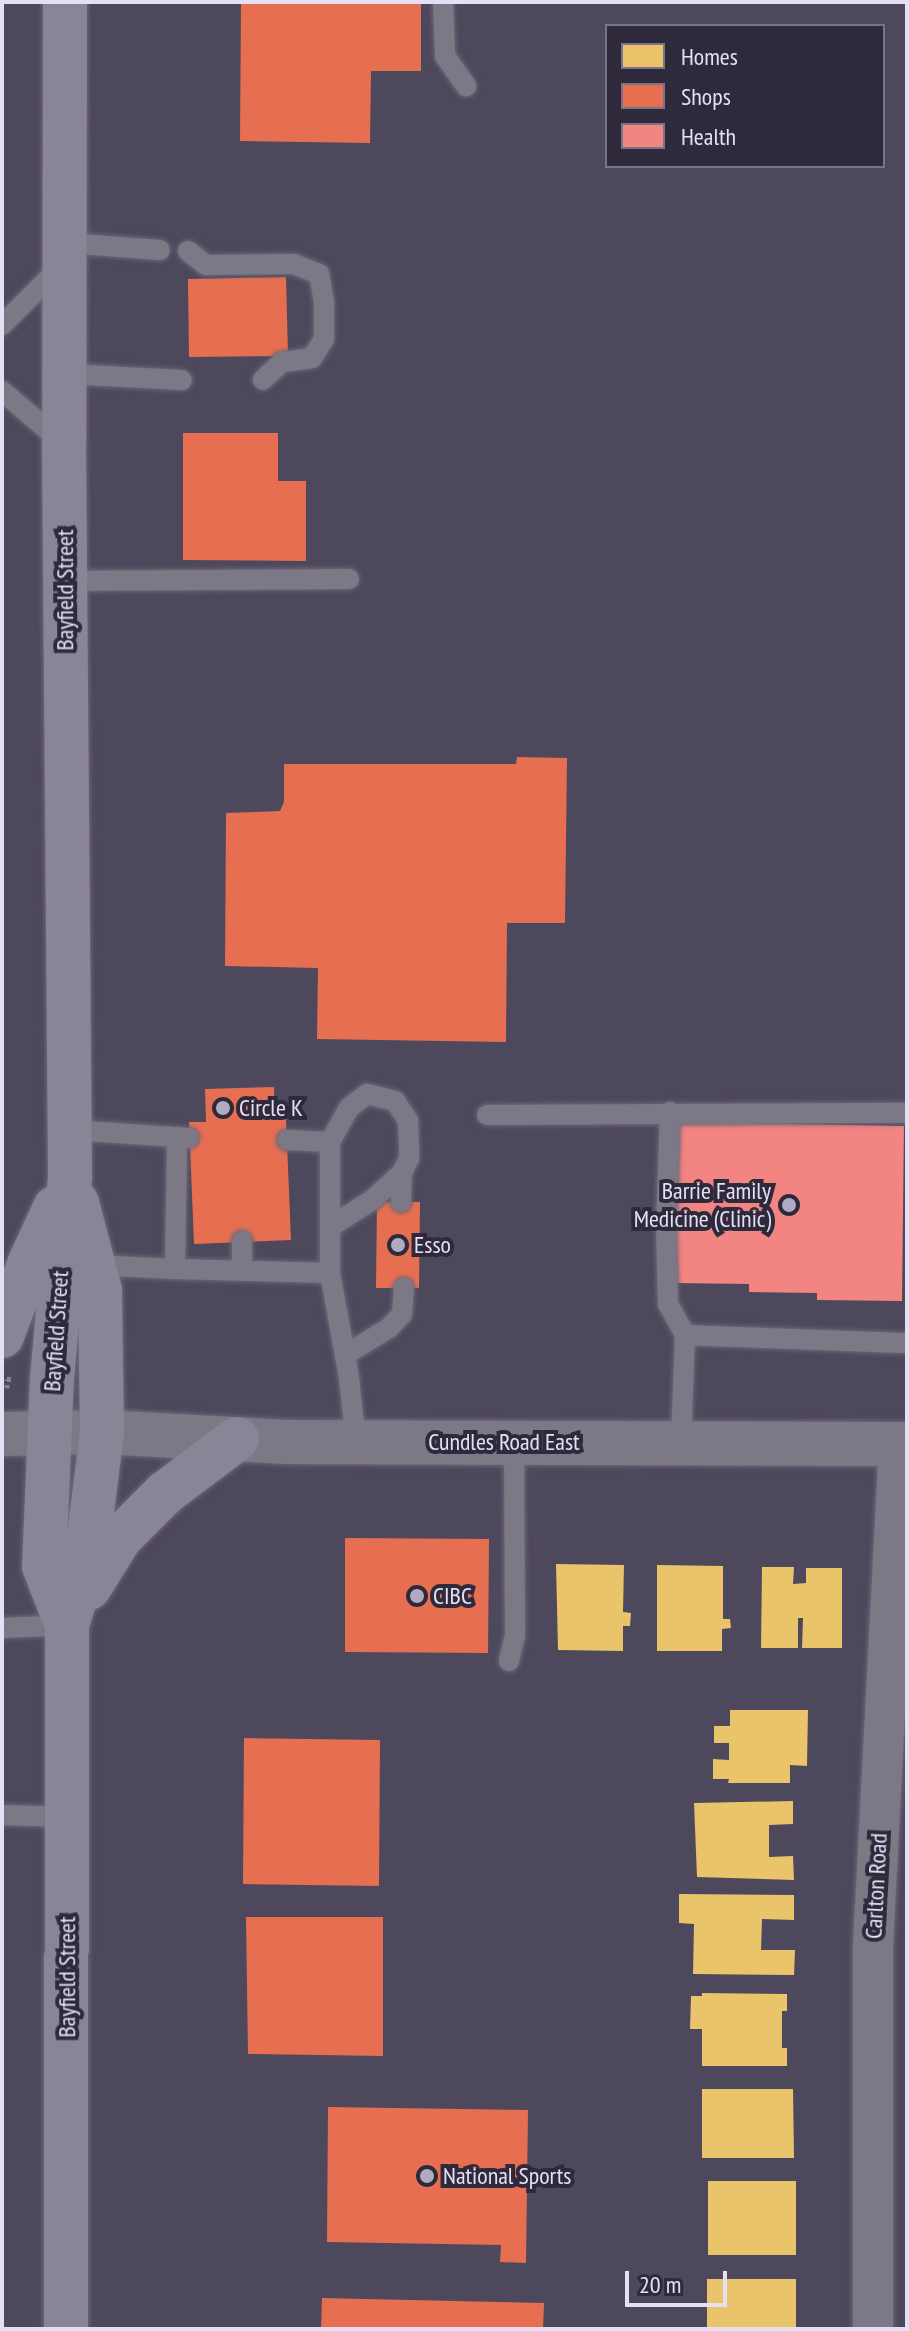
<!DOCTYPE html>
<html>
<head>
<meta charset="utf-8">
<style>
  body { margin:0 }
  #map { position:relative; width:909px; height:2331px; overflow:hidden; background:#4e485c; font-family:"PT Sans Narrow",sans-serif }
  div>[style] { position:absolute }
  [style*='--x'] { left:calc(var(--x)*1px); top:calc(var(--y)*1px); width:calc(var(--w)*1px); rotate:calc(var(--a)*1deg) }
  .homes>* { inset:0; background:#e9c46a }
  .shops>* { inset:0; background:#e76f51 }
  .health>* { inset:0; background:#f28482 }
  .path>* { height:5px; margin-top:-2.5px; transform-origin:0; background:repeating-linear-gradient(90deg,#868290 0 4px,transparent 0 8px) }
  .roads { filter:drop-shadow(0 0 2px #6b6678) drop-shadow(0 0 2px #6b6678) }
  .service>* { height:20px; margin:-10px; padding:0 10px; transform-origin:10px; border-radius:10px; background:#7c7886 }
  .minor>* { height:40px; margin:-20px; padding:0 20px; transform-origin:20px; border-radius:20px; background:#7c7886 }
  .secondary>* { height:44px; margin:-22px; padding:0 22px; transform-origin:22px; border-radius:22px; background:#7c7886 }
  .primary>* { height:44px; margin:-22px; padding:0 22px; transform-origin:22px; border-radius:22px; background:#8a8596 }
  .dots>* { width:22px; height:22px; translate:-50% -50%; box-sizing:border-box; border:4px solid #2f2a3b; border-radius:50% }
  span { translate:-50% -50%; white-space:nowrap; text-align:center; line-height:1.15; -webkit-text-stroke:8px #2f2a3b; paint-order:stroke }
  .street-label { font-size:24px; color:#e6e0f7 }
  .poi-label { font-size:24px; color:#e6e0f7 }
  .left { translate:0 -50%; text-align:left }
  .right { translate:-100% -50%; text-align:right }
  .frame { position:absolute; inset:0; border:4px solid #e6e0f7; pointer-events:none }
  .legend { position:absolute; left:605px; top:24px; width:280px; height:144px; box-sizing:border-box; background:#2f2a3b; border:2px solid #787386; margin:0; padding:10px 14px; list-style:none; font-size:24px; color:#e6e0f7 }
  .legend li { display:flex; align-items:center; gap:16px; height:40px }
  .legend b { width:40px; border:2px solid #787386 }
  .scale { position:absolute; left:625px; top:2271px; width:102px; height:36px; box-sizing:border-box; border:4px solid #e6e0f7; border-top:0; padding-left:10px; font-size:24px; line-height:28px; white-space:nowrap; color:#e6e0f7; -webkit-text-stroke:6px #2f2a3b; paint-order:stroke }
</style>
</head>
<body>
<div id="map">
  <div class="homes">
    <div style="clip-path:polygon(556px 1564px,624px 1565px,623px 1612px,631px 1613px,630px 1626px,623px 1626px,623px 1651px,558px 1650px)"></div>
    <div style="clip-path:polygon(657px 1565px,723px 1566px,723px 1619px,730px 1619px,731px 1628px,722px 1629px,722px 1651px,657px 1651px)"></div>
    <div style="clip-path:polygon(762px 1567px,794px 1567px,793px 1584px,806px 1583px,806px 1568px,842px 1568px,842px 1648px,802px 1648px,803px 1618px,798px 1618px,798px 1648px,761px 1648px)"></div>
    <div style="clip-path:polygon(730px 1710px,808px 1710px,807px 1766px,790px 1765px,790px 1783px,728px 1783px,729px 1779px,713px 1779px,713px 1759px,729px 1760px,729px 1743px,714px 1743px,714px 1726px,730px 1726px)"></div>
    <div style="clip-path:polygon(793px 1801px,793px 1824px,769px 1825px,769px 1857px,793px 1856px,794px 1880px,697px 1877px,694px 1803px)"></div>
    <div style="clip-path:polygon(679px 1894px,794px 1895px,794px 1920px,762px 1919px,761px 1950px,795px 1950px,794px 1975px,693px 1974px,694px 1924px,679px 1923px)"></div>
    <div style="clip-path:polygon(702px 1993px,787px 1994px,787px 2011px,782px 2011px,782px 2048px,787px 2048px,787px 2066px,702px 2066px,702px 2029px,690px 2029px,691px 1996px,702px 1996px)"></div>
    <div style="clip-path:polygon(702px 2089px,793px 2089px,794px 2158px,702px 2158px)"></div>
    <div style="clip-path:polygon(708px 2181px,796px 2181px,796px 2255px,708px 2255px)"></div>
    <div style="clip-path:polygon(707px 2279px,796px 2279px,796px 2329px,707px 2329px)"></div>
  </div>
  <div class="shops">
    <div style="clip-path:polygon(241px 2px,421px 2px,421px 71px,371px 71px,370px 143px,240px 141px)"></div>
    <div style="clip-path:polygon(286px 277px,288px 356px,189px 357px,188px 279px)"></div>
    <div style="clip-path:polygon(183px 433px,278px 433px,278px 481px,306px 481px,306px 561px,183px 560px)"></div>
    <div style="clip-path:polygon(517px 757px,567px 758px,565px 923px,507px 923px,506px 1042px,317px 1039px,318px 968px,225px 966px,226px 813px,280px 811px,284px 802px,284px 764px,516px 764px)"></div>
    <div style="clip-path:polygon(274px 1087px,275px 1120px,286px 1119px,291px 1240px,194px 1244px,189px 1122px,206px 1122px,205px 1089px)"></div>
    <div style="clip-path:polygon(377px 1202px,420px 1202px,419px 1288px,376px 1288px)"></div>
    <div style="clip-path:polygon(345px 1538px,489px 1539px,488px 1653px,345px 1652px)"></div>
    <div style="clip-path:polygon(244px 1738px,380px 1740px,379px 1886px,243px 1884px)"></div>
    <div style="clip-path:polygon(246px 1917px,383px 1917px,383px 2056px,248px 2054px)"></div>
    <div style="clip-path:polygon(328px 2107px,528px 2110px,526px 2263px,500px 2262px,501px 2245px,327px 2242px)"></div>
    <div style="clip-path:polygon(322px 2298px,544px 2303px,543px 2329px,321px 2329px)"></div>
  </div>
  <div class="health">
    <div style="clip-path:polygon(676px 1122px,904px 1126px,902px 1301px,817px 1300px,817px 1293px,749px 1292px,749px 1284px,673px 1283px)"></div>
  </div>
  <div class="path">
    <div style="--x:7;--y:1388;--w:9;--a:-90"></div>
    <div style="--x:7;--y:1379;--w:7;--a:0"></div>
  </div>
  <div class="roads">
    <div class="service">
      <div style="--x:443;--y:2;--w:54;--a:87.9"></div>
      <div style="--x:445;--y:56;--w:37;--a:55"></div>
      <div style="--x:66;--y:243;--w:94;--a:4.3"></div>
      <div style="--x:188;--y:251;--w:23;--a:38"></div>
      <div style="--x:206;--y:265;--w:88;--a:-0.7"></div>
      <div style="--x:294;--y:264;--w:27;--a:22"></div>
      <div style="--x:319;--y:274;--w:28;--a:80"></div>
      <div style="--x:324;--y:302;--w:37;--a:90"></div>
      <div style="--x:324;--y:339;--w:22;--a:122"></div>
      <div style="--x:312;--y:358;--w:30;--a:172"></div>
      <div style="--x:282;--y:362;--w:26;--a:137"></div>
      <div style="--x:2;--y:325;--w:82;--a:-45"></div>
      <div style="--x:66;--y:374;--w:116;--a:3"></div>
      <div style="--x:2;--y:391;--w:80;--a:40.4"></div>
      <div style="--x:65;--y:581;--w:284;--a:-0.4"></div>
      <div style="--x:670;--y:1112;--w:116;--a:92"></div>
      <div style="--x:666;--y:1228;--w:76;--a:88.5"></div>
      <div style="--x:668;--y:1304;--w:35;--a:61"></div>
      <div style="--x:487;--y:1115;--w:420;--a:-0.3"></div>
      <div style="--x:70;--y:1130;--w:119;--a:3.8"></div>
      <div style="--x:287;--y:1140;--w:43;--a:2.7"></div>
      <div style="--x:330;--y:1142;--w:131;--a:90"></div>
      <div style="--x:330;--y:1273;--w:107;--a:79.7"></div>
      <div style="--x:349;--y:1378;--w:64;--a:83.8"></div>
      <div style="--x:330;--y:1142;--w:39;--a:-61"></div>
      <div style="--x:349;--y:1108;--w:23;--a:-38"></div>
      <div style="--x:367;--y:1094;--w:29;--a:14"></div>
      <div style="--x:395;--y:1101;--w:23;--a:56"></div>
      <div style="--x:408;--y:1120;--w:38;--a:88"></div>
      <div style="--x:409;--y:1158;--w:17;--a:115"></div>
      <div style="--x:402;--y:1173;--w:29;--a:92"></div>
      <div style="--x:330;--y:1227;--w:50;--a:-32.7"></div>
      <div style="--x:372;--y:1200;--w:40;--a:-42"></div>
      <div style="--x:242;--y:1241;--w:30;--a:90"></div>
      <div style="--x:93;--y:1265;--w:82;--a:2.8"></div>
      <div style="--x:175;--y:1269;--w:132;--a:-89.1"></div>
      <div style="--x:175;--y:1269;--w:155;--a:1.5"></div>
      <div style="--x:345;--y:1355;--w:52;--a:-31.5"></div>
      <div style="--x:389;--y:1328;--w:19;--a:-47"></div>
      <div style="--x:402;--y:1314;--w:26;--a:-86"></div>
      <div style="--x:681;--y:1443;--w:108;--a:-87.9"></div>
      <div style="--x:685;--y:1335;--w:222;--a:2.1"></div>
      <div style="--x:2;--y:1628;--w:65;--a:-2.6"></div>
      <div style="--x:509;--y:1661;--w:26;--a:-77"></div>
      <div style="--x:515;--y:1636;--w:194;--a:-90.3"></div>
      <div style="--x:2;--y:1815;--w:65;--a:1.8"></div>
    </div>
    <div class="minor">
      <div style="--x:873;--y:2329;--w:383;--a:-90"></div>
      <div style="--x:873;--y:1946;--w:503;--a:-87.04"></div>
    </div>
    <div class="secondary">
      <div style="--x:2;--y:1434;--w:100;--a:-1.1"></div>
      <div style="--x:102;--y:1432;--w:185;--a:3.1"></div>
      <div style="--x:287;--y:1442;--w:620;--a:0.18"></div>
    </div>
    <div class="primary">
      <div style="--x:65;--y:2;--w:442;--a:90.1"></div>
      <div style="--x:64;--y:444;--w:733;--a:89.53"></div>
      <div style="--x:70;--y:1177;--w:201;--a:95.1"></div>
      <div style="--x:52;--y:1377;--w:189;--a:92.4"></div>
      <div style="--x:44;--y:1566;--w:63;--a:68.7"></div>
      <div style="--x:2;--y:1336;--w:79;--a:-69.3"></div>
      <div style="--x:30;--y:1262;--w:60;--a:-65.2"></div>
      <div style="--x:89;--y:1588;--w:59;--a:-58.2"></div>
      <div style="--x:120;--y:1538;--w:64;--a:-45"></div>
      <div style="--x:165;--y:1493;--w:90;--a:-36.9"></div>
      <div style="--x:66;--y:2329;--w:704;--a:-89.92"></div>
      <div style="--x:67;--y:1625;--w:61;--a:-72.8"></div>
      <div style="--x:85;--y:1567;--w:136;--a:-82.8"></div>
      <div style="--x:102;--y:1432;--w:142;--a:-90.8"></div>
      <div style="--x:100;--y:1290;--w:90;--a:-104.8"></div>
    </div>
  </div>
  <div class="dots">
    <div style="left:223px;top:1108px;background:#b1abc1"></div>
    <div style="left:789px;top:1205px;background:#b1abc1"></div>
    <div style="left:398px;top:1245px;background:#b1abc1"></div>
    <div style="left:417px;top:1596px;background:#b1abc1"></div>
    <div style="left:427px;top:2176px;background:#b1abc1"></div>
  </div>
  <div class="street-label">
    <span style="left:65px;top:590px;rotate:-90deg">Bayfield Street</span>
    <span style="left:56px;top:1331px;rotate:-86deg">Bayfield Street</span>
    <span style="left:504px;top:1442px">Cundles Road East</span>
    <span style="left:876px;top:1886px;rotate:-87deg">Carlton Road</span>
    <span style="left:67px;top:1977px;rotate:-90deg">Bayfield Street</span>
  </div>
  <div class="poi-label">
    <span class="left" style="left:239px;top:1108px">Circle K</span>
    <span class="right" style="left:771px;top:1205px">Barrie Family<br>Medicine (Clinic)</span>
    <span class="left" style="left:414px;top:1245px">Esso</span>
    <span class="left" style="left:433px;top:1596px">CIBC</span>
    <span class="left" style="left:443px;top:2176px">National Sports</span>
  </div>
  <div class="frame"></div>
  <ul class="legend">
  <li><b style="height:22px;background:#e9c46a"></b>Homes</li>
  <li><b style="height:22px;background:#e76f51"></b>Shops</li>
  <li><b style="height:22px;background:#f28482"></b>Health</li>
  </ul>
  <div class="scale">20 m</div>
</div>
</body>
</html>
